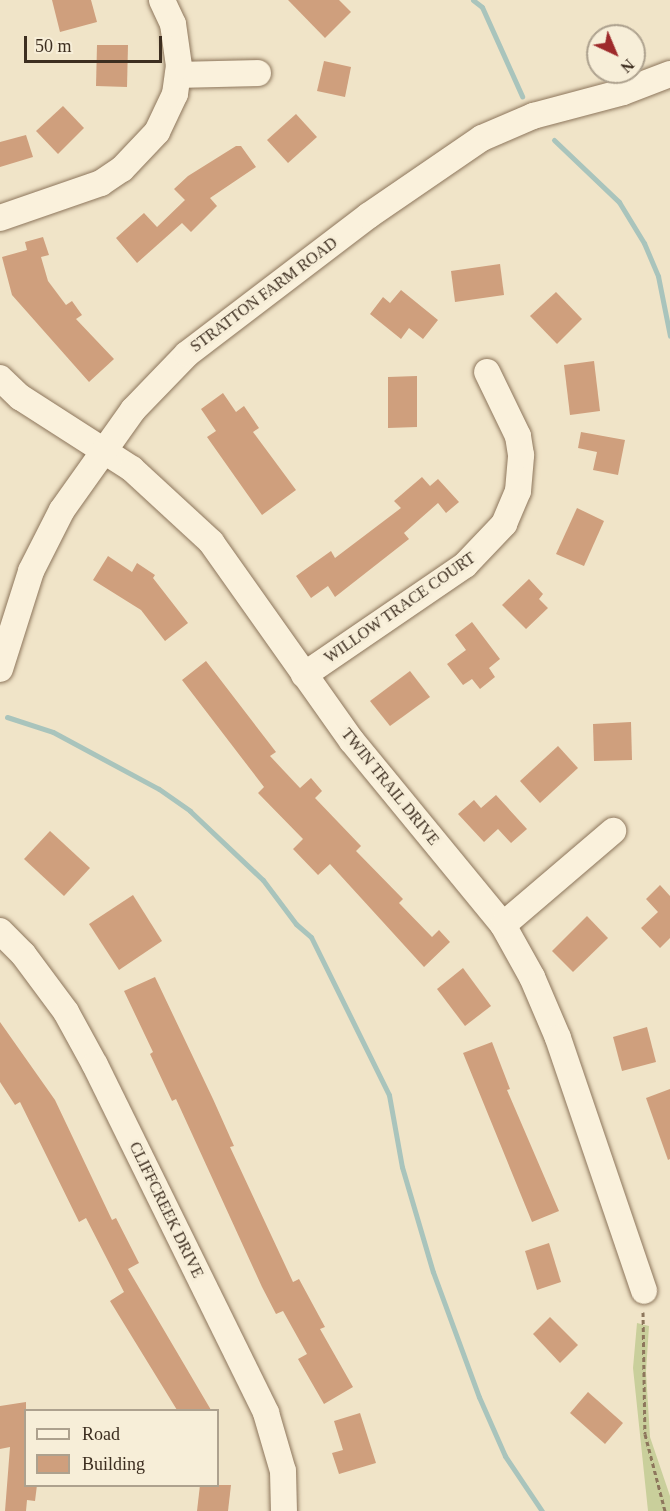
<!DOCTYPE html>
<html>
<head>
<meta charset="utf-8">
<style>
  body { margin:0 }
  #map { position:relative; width:670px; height:1511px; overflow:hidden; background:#f0e4c8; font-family:"Times New Roman",serif }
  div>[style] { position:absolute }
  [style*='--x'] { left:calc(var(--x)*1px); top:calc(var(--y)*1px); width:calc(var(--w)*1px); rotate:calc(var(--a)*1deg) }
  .green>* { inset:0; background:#c9cf9b }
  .stream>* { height:5px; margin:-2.5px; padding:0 2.5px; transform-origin:2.5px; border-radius:2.5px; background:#a9c4bc }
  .building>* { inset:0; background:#cf9f7d }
  .path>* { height:3px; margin-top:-1.5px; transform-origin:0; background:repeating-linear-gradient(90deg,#8d765c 0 4.5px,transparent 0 7.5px) }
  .roads { filter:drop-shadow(0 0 2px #8d765c) drop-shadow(0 0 2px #8d765c) }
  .minor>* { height:26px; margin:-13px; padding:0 13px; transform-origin:13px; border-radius:13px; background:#faf1dc }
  span { translate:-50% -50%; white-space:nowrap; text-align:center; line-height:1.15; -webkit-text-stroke:6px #f7eed8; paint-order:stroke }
  .street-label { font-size:16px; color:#3d2e20 }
  .legend { position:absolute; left:24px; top:1409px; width:195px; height:78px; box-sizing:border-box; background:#f7eed8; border:2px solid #ada18e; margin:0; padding:8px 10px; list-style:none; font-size:18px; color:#3d2e20 }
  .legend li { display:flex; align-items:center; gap:12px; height:30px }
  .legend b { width:30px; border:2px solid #ada18e }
  .north { position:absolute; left:586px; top:24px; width:60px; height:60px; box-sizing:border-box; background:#f7eed8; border:2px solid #ada18e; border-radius:50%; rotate:136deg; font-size:16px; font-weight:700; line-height:24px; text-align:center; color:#3d2e20 }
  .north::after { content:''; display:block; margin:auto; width:21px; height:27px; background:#9e2a2b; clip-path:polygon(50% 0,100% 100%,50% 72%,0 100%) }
  .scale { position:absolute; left:24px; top:36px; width:138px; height:27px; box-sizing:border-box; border:3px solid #3d2e20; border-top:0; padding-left:8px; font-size:18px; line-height:21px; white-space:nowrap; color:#3d2e20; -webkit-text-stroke:4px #f7eed8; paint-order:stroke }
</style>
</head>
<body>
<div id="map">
  <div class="green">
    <div style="clip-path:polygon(637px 1323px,649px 1326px,646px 1372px,650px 1437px,670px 1496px,670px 1511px,648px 1511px,633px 1368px)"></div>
  </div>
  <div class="stream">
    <div style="--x:473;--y:0;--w:11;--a:38"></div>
    <div style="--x:482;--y:7;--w:98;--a:65.8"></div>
    <div style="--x:554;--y:140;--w:90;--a:43.6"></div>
    <div style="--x:619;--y:202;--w:48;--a:58.6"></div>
    <div style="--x:644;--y:243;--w:36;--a:67"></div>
    <div style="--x:658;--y:276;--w:61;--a:78.7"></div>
    <div style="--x:7;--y:717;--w:48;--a:18.1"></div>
    <div style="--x:53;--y:732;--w:120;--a:28.3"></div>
    <div style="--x:159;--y:789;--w:38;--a:35"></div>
    <div style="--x:190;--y:811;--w:100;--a:43.4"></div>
    <div style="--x:263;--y:880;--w:55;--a:53.1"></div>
    <div style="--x:296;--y:924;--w:20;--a:41"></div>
    <div style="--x:311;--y:937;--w:176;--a:63.7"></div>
    <div style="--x:389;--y:1095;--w:73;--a:79.8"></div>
    <div style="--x:402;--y:1167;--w:109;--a:73.6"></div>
    <div style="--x:433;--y:1272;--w:133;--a:69.8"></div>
    <div style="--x:479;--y:1397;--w:64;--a:66.2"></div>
    <div style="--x:505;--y:1456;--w:66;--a:56.1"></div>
  </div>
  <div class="building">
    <div style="clip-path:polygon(52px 0,91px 0,97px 22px,60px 32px)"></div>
    <div style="clip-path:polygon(288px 0,339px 0,351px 12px,325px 38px)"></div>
    <div style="clip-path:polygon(97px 45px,128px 45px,127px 87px,96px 86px)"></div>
    <div style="clip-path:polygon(324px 61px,351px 67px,345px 97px,317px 91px)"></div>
    <div style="clip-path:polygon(63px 106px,84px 128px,58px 154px,36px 131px)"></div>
    <div style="clip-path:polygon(296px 114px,317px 137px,288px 163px,267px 140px)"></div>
    <div style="clip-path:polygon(26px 135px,33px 157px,0 167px,0 142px)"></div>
    <div style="clip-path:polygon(236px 146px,241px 146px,256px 167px,210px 198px,217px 206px,191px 232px,182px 223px,137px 263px,116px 238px,144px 213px,157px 227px,185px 200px,174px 189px,188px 176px)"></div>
    <div style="clip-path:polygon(43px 237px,49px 255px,41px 257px,48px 281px,66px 305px,72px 301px,82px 315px,76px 319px,114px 359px,89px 382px,12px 295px,2px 257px,27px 250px,25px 242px)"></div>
    <div style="clip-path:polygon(500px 264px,504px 295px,455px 302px,451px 271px)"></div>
    <div style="clip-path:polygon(401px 290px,438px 320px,423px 339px,409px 328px,401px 339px,370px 314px,383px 297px,390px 303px)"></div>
    <div style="clip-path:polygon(556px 292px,582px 319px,557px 344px,530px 316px)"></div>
    <div style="clip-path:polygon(594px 361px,600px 411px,570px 415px,564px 365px)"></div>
    <div style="clip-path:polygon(417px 376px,417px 427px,388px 428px,388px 377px)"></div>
    <div style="clip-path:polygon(223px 393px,236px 412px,244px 406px,259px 428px,253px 432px,296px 490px,262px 515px,207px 437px,216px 431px,201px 409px)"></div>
    <div style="clip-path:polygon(581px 432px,625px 440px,618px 475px,593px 470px,597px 452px,578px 448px)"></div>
    <div style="clip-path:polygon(422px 477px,430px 486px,438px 479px,459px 502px,446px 513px,438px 503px,404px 533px,409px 539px,335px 597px,328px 586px,311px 598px,296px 576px,331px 551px,335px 558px,401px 508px,394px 501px)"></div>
    <div style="clip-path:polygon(577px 508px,604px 521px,584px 566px,556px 554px)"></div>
    <div style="clip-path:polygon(108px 556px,132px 572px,137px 563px,155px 575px,153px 578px,188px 623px,165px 641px,141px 610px,93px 580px)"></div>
    <div style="clip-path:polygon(529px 579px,543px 594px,539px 599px,548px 608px,526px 629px,502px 605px)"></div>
    <div style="clip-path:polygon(472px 622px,500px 659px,489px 668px,495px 677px,480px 689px,472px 679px,463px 685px,447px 664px,466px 650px,455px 635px)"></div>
    <div style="clip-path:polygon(206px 661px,276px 752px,270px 756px,300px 788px,311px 778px,322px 791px,315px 798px,361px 846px,356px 851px,403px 899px,399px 903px,432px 937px,439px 930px,450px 942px,424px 967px,330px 864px,318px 875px,293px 849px,303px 839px,258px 793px,264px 787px,182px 680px)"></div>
    <div style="clip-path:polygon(410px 671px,430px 697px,390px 726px,370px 701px)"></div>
    <div style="clip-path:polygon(631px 722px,632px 760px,594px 761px,593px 724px)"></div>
    <div style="clip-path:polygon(558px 746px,578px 768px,540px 803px,520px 781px)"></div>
    <div style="clip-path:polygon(496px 795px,527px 829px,511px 843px,498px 829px,484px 842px,458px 814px,474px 800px,481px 808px)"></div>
    <div style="clip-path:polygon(50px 831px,90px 868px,64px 896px,24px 859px)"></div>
    <div style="clip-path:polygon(660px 885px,670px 896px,670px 938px,660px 948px,641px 928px,658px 912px,646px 899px)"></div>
    <div style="clip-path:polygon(133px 895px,162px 941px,119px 970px,89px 924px)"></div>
    <div style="clip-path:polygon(587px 916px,608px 938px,573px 972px,552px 951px)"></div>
    <div style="clip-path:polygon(463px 968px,491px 1006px,465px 1026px,437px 989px)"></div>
    <div style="clip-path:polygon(155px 977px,213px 1099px,234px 1146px,230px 1147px,293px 1282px,299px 1279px,325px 1327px,320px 1329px,353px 1387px,324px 1404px,298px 1359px,307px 1354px,283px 1311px,276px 1314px,262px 1287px,176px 1099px,172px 1101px,150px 1054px,153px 1052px,124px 991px)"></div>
    <div style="clip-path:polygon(0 1022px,55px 1100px,112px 1220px,116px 1218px,139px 1263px,128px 1269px,211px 1410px,177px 1410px,110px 1301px,124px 1292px,86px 1218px,79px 1222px,20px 1102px,15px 1105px,0 1082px)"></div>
    <div style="clip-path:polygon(647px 1027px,656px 1062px,622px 1071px,613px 1037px)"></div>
    <div style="clip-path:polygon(492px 1042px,510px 1089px,507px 1090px,559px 1211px,532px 1222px,463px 1053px)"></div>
    <div style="clip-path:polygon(670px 1089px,670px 1159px,668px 1160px,646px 1098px)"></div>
    <div style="clip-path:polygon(549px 1243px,561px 1282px,537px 1290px,525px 1251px)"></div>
    <div style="clip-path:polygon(550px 1317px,578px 1345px,560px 1363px,533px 1334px)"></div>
    <div style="clip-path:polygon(588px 1392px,623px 1423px,605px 1444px,570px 1413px)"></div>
    <div style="clip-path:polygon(26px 1402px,26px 1485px,37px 1485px,35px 1501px,27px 1500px,26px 1511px,5px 1511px,10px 1447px,0 1449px,0 1406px)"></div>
    <div style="clip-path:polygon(360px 1413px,376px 1463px,339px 1474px,332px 1453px,343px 1450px,334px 1421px)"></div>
    <div style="clip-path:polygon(200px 1485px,231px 1485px,228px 1511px,197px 1511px)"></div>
  </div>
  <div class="path">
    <div style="--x:643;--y:1312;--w:122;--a:89.1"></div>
    <div style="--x:645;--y:1434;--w:80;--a:75.4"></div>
  </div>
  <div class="roads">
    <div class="minor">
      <div style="--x:178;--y:75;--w:80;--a:-1.4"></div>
      <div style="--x:0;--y:218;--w:107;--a:-19.1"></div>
      <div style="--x:101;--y:183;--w:25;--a:-34"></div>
      <div style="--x:122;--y:169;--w:51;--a:-46.6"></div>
      <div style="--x:157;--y:132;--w:42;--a:-64.7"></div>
      <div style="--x:175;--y:94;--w:28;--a:-82"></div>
      <div style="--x:179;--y:66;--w:42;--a:-98.1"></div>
      <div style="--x:173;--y:24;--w:26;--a:-115"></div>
      <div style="--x:0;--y:378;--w:28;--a:44"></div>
      <div style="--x:20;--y:397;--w:133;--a:32.7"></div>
      <div style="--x:132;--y:469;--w:108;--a:42.7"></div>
      <div style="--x:211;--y:542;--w:244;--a:54.7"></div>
      <div style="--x:352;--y:741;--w:238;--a:50.6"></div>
      <div style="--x:503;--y:925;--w:60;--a:60.9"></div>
      <div style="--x:532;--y:977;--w:66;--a:66.9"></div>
      <div style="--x:558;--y:1038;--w:267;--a:71.2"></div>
      <div style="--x:0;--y:669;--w:103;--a:-72.4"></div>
      <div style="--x:31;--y:571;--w:68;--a:-63.1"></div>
      <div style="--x:62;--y:510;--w:123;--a:-54.6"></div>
      <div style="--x:133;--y:410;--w:78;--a:-46"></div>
      <div style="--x:187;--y:354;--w:228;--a:-37.3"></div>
      <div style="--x:368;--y:216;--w:138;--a:-34.4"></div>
      <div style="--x:482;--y:138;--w:56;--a:-23.3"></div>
      <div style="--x:533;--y:116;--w:93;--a:-14.9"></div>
      <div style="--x:623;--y:92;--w:50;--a:-21"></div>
      <div style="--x:304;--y:675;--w:195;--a:-34.3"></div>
      <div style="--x:465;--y:565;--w:57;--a:-46.4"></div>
      <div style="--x:504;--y:524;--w:36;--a:-67"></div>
      <div style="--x:518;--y:491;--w:36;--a:-85"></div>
      <div style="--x:521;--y:455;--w:19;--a:-99"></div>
      <div style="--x:518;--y:436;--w:71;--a:-115.8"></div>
      <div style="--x:503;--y:925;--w:145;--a:-40.5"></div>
      <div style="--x:0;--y:931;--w:33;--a:45"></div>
      <div style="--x:23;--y:954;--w:72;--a:53.4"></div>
      <div style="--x:66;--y:1012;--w:60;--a:61.3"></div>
      <div style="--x:95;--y:1065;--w:388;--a:63.8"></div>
      <div style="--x:266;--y:1413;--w:60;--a:73.7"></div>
      <div style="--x:283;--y:1471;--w:40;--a:88.6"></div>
    </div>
  </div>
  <div class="street-label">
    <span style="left:264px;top:295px;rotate:-37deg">STRATTON FARM ROAD</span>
    <span style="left:400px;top:608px;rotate:-35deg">WILLOW TRACE COURT</span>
    <span style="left:390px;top:787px;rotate:51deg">TWIN TRAIL DRIVE</span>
    <span style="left:166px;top:1210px;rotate:64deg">CLIFFCREEK DRIVE</span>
  </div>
  <ul class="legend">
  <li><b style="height:8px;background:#faf1dc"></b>Road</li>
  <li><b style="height:16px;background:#cf9f7d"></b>Building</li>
  </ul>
  <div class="north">N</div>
  <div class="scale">50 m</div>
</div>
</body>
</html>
